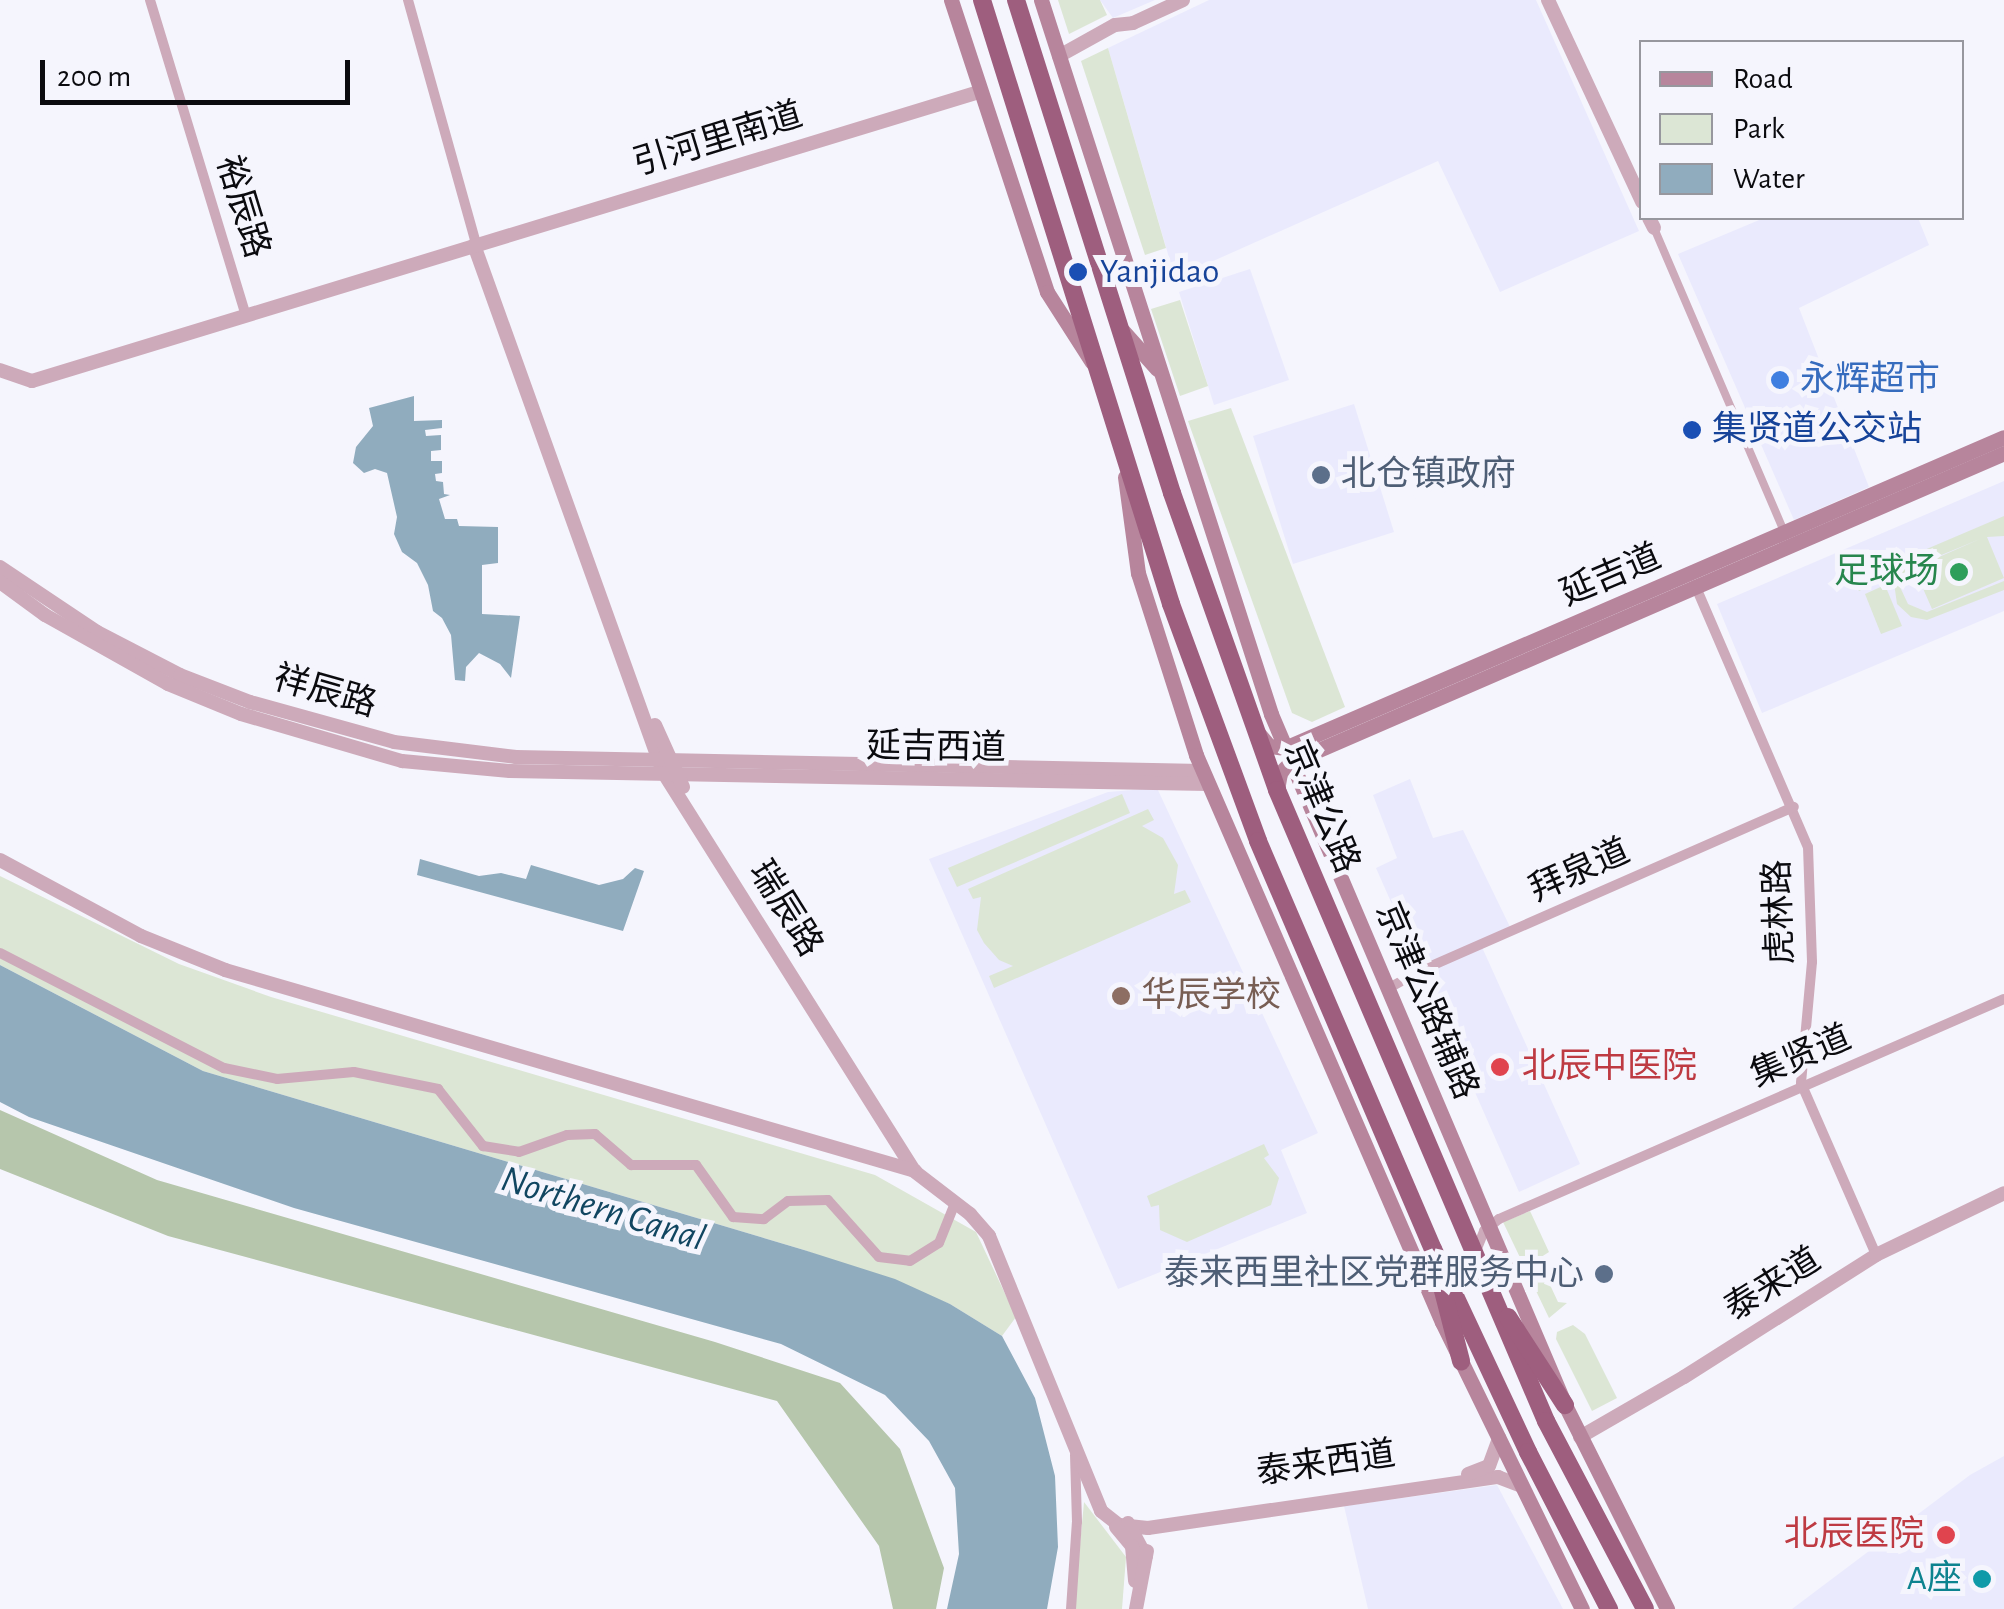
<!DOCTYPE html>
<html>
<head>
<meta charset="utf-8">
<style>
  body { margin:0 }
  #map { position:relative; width:2004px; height:1609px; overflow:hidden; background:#f5f5fd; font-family:"Alegreya Sans","Noto Sans SC",sans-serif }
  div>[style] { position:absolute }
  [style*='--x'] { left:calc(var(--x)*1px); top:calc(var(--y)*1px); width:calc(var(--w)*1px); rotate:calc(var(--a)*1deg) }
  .built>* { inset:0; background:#eaeafd }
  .green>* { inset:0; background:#dce6d5 }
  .forest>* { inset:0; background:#b6c6ac }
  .water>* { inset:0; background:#90acbe }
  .pedestrian>* { height:8px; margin:-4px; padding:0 4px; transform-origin:4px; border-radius:4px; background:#cdaaba }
  .minor>* { height:10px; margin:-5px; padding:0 5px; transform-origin:5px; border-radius:5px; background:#cdaaba }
  .tertiary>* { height:14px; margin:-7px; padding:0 7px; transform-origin:7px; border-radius:7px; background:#cdaaba }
  .secondary>* { height:15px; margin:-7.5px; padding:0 7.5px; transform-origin:7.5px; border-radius:7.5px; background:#b7859c }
  .trunk>* { height:18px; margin:-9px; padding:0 9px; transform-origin:9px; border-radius:9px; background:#9e5e7e }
  .dots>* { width:28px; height:28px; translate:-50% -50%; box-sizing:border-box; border:5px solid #f5f5fd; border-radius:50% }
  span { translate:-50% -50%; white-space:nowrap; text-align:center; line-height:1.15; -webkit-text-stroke:10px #f5f5fd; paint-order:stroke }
  .street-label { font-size:35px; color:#0b0b0f }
  .transit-label { font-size:35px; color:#164399 }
  .left { translate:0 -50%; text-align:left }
  .shop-label { font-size:35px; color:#366cbe }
  .service-label { font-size:35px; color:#4e5e75 }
  .right { translate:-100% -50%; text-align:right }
  .leisure-label { font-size:35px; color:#27864d }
  .education-label { font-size:35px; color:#785e54 }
  .health-label { font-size:35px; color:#be3a42 }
  .culture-label { font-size:35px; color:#0d838f }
  .water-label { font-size:38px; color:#114661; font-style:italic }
  .legend { position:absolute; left:1639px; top:40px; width:325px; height:180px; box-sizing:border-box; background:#f5f5fd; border:2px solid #97979e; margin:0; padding:12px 18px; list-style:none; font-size:30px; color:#0b0b0f }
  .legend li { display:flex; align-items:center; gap:20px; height:50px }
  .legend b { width:50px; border:2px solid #97979e }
  .scale { position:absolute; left:40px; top:60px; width:310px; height:45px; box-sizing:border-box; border:5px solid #0b0b0f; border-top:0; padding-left:12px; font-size:30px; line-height:35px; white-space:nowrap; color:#0b0b0f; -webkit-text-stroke:8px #f5f5fd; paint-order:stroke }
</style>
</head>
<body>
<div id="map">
  <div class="built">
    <div style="clip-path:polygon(1100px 0,1155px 0,1113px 18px)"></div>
    <div style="clip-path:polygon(1209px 0,1536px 0,1639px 231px,1500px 292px,1438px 161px,1175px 278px,1108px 48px)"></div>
    <div style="clip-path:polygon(1764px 218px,1918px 218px,1929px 245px,1799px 308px,1869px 487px,1794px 520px,1678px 254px)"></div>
    <div style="clip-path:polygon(1250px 269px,1289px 380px,1214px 405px,1179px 292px)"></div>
    <div style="clip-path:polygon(1354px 404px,1394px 532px,1293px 564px,1253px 436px)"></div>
    <div style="clip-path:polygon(2004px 481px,2004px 611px,1762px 713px,1717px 604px)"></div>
    <div style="clip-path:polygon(1410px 779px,1433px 838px,1463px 830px,1512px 931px,1481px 945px,1580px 1164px,1519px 1192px,1376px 868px,1397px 858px,1373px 795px)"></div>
    <div style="clip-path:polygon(1157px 788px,1318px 1133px,1281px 1150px,1307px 1213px,1118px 1289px,929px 859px,1108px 792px)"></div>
    <div style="clip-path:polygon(2004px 1456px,2004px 1609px,1792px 1609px,1970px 1475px)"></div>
    <div style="clip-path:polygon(1497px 1485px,1563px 1609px,1368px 1609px,1344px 1506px)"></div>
  </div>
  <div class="green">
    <div style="clip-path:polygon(1058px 0,1100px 0,1107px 15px,1069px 34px)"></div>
    <div style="clip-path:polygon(1108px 48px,1166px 248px,1145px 255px,1081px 61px)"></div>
    <div style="clip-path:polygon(1180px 300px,1208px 386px,1180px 396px,1151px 309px)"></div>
    <div style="clip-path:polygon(1231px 408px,1345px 707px,1312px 722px,1292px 713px,1188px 421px)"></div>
    <div style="clip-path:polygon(2004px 516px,2004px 536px,1987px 537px,2004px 578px,1932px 609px,1914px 568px,1980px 539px,1910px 568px,1900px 587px,1908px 604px,1927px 612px,2004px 581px,2004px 590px,1927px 620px,1911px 617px,1897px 604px,1893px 576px,1859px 591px,1854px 580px)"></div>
    <div style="clip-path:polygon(1885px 585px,1902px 626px,1881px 634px,1865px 594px)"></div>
    <div style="clip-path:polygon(1122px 794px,1130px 813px,957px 887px,948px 868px)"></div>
    <div style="clip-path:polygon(1148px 809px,1154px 820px,1142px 826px,1163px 838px,1178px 865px,1174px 894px,1185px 890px,1191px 902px,994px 988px,989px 976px,1013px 966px,999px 960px,984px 943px,977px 930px,981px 897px,973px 899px,968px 889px)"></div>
    <div style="clip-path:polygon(0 876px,179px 964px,271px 997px,875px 1175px,976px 1232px,1016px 1317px,1002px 1336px,950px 1304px,804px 1250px,203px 1071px,0 965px)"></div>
    <div style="clip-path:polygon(1264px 1144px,1269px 1155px,1264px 1158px,1279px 1178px,1271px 1205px,1187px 1242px,1160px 1230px,1159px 1205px,1151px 1207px,1147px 1196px)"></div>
    <div style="clip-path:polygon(1530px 1211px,1549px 1252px,1538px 1259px,1558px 1302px,1567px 1303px,1549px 1318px,1503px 1222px)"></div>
    <div style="clip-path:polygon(1573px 1325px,1585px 1334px,1617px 1398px,1592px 1411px,1556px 1339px,1557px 1332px)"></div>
    <div style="clip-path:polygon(1084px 1502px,1126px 1557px,1122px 1609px,1074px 1609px)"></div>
  </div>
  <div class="forest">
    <div style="clip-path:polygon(0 1110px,157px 1180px,715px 1342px,840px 1383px,900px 1449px,944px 1568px,936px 1609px,893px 1609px,879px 1546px,777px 1401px,168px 1236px,0 1169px)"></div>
  </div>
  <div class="water">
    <div style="clip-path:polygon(414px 396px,414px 421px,442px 420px,442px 428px,425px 430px,426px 436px,441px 435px,441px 450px,431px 451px,431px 461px,442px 461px,442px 473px,435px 474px,436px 481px,443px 482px,444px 494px,450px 495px,439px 499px,445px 519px,457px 519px,459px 526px,498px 527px,498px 563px,482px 565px,482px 614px,520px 616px,511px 678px,500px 664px,479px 653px,466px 667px,465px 681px,455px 680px,451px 635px,442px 618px,433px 611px,428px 585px,417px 563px,402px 552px,394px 534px,397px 517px,387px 473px,375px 469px,364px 473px,353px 463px,356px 447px,373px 426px,369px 408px)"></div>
    <div style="clip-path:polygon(420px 859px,479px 876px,501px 873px,526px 879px,531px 865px,599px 885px,623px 879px,635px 868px,644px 871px,623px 931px,417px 875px)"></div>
    <div style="clip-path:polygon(0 965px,203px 1071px,804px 1250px,895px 1279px,950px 1304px,1002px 1336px,1035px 1398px,1055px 1476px,1058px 1547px,1047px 1609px,947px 1609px,959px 1554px,955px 1488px,929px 1441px,885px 1395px,781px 1344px,294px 1208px,29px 1117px,0 1102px)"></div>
  </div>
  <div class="pedestrian">
    <div style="--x:1654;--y:228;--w:331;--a:66.8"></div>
  </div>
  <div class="minor">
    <div style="--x:150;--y:0;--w:329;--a:73.1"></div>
    <div style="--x:408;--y:0;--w:253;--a:74.4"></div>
    <div style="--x:1695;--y:585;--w:285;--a:66.7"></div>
    <div style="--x:1808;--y:847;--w:115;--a:88"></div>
    <div style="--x:1812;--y:962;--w:121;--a:95.2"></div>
    <div style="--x:1801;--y:1083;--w:188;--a:66.4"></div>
    <div style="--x:0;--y:953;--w:252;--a:27.2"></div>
    <div style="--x:224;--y:1068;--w:54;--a:11.7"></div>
    <div style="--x:277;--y:1079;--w:77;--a:-5.2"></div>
    <div style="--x:354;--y:1072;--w:86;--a:11.4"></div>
    <div style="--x:438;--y:1089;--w:73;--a:51.7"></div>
    <div style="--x:483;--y:1146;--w:36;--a:9"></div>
    <div style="--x:519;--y:1152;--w:51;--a:-19.5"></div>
    <div style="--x:567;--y:1135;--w:28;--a:-2"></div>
    <div style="--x:595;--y:1134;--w:48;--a:40.7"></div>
    <div style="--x:631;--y:1165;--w:65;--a:0"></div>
    <div style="--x:696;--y:1165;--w:64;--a:54.6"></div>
    <div style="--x:733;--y:1217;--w:31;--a:4"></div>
    <div style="--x:764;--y:1219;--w:30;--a:-37"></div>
    <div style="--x:788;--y:1201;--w:40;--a:-1.4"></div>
    <div style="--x:828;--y:1200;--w:76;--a:48.2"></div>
    <div style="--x:879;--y:1257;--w:31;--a:7"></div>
    <div style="--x:910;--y:1261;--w:34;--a:-32"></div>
    <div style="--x:939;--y:1243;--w:43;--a:-68.2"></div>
    <div style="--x:1389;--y:988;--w:38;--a:-29"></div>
    <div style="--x:1422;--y:970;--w:406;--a:-23.7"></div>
    <div style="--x:1476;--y:1251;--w:22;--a:-68"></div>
    <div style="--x:1484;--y:1231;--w:19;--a:-39"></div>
    <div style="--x:1499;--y:1219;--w:551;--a:-23.54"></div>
    <div style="--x:1071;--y:1609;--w:87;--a:-86.1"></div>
    <div style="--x:1077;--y:1522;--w:67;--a:-91.7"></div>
  </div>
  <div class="tertiary">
    <div style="--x:1548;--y:0;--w:223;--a:65"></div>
    <div style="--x:1059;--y:56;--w:64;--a:-29"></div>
    <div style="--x:1115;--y:25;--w:18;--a:-6"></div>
    <div style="--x:1133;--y:23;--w:55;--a:-24.7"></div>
    <div style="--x:1649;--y:218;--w:11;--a:63"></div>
    <div style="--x:474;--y:245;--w:560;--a:70.27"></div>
    <div style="--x:663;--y:772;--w:471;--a:57.8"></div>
    <div style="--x:914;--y:1171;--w:71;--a:37.5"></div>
    <div style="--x:970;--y:1214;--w:29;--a:49"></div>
    <div style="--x:989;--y:1236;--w:297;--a:67.8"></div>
    <div style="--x:1101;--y:1511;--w:23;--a:38"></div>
    <div style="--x:1119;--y:1525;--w:29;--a:6"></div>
    <div style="--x:1148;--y:1528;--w:354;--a:-8.3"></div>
    <div style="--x:1498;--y:1477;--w:26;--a:21"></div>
    <div style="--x:0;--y:370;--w:34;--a:19"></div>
    <div style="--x:32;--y:381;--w:990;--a:-16.97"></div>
    <div style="--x:0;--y:567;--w:117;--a:33.8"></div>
    <div style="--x:97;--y:632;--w:93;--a:27.4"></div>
    <div style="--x:180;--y:675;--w:75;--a:21.1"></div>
    <div style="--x:250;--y:702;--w:149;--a:15.5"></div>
    <div style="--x:394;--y:742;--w:123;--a:7"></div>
    <div style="--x:516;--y:757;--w:686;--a:1.17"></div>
    <div style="--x:0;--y:582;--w:56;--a:36.3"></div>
    <div style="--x:45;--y:615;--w:141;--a:29.3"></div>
    <div style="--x:168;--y:684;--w:79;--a:22.3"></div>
    <div style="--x:241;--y:714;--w:168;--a:16.3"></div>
    <div style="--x:402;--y:761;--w:108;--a:5.3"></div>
    <div style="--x:510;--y:771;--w:698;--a:1.07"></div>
    <div style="--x:655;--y:725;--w:68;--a:65.7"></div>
    <div style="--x:0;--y:860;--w:160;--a:28.3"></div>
    <div style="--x:141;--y:936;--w:91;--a:22"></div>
    <div style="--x:225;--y:970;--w:719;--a:16.24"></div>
    <div style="--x:1580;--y:1437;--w:120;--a:-30"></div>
    <div style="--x:1684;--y:1377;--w:227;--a:-32.4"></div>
    <div style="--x:1876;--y:1255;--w:142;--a:-25.8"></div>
    <div style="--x:1468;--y:1474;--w:22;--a:-21"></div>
    <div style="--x:1489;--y:1466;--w:30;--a:-70"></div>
    <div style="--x:1128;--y:1523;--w:38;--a:62"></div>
    <div style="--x:1116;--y:1527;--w:25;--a:50"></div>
    <div style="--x:1132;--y:1546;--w:35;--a:85"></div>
    <div style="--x:1136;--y:1609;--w:59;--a:-79.3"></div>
  </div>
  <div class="secondary">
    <div style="--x:951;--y:0;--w:307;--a:71.8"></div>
    <div style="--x:1047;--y:292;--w:83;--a:57.3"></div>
    <div style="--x:1041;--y:0;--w:750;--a:72.14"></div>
    <div style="--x:1271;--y:714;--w:751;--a:66.95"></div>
    <div style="--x:1565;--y:1405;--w:228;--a:63.4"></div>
    <div style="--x:1123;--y:331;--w:51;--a:48.2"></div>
    <div style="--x:1125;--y:477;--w:97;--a:82.3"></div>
    <div style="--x:1138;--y:573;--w:191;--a:72.3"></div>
    <div style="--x:1196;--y:755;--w:618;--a:66.55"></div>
    <div style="--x:1442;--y:1322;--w:319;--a:64"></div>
    <div style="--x:1259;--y:734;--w:16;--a:50"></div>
    <div style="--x:1269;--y:746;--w:16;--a:7"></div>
    <div style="--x:1285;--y:748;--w:783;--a:-23.39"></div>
    <div style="--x:1277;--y:790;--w:17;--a:-80"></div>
    <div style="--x:1280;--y:773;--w:16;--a:-45"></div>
    <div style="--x:1291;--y:762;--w:777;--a:-23.43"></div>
  </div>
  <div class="trunk">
    <div style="--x:982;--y:0;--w:633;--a:72.62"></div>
    <div style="--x:1171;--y:604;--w:252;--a:69.8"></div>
    <div style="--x:1258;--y:841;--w:444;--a:66.8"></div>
    <div style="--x:1433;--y:1249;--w:224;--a:64.9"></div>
    <div style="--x:1528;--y:1452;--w:177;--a:62.7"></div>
    <div style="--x:1016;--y:0;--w:517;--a:72.44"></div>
    <div style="--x:1172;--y:493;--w:315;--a:70.5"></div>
    <div style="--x:1277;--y:790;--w:686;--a:66.91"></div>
    <div style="--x:1546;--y:1421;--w:212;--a:62.2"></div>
    <div style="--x:1441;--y:1283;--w:81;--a:75.6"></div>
    <div style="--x:1508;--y:1317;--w:105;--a:57.1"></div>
  </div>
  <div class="dots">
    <div style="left:1078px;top:272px;background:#1a4fb4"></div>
    <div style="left:1780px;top:380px;background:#3f7fe0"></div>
    <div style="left:1692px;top:430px;background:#1a4fb4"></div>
    <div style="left:1321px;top:475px;background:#5c6f8a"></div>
    <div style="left:1959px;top:572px;background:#2e9e5b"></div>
    <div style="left:1121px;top:996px;background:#8d6e63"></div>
    <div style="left:1500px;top:1067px;background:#e0444e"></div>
    <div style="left:1604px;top:1274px;background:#5c6f8a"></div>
    <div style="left:1946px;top:1535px;background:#e0444e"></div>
    <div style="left:1982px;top:1579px;background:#0f9aa8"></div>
  </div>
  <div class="street-label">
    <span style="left:718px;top:140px;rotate:-17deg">引河里南道</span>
    <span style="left:242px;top:207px;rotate:73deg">裕辰路</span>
    <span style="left:1611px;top:576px;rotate:-23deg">延吉道</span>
    <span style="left:325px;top:692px;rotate:16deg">祥辰路</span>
    <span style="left:936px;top:748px;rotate:1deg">延吉西道</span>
    <span style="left:1321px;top:807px;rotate:67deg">京津公路</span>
    <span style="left:1580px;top:871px;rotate:-24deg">拜泉道</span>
    <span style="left:785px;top:909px;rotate:58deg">瑞辰路</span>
    <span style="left:1780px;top:912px;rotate:-92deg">虎林路</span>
    <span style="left:1426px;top:1001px;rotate:67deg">京津公路辅路</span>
    <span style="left:1801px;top:1057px;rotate:-23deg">集贤道</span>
    <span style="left:1773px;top:1285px;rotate:-32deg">泰来道</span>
    <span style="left:1326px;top:1464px;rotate:-8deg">泰来西道</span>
  </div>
  <div class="transit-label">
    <span class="left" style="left:1100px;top:272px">Yanjidao</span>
    <span class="left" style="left:1712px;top:430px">集贤道公交站</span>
  </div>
  <div class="shop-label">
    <span class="left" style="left:1800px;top:380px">永辉超市</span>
  </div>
  <div class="service-label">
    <span class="left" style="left:1341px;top:475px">北仓镇政府</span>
    <span class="right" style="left:1584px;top:1274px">泰来西里社区党群服务中心</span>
  </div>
  <div class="leisure-label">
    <span class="right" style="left:1939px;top:572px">足球场</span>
  </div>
  <div class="education-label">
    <span class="left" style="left:1141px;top:996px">华辰学校</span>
  </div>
  <div class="health-label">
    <span class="left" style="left:1522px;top:1067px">北辰中医院</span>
    <span class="right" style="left:1924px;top:1535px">北辰医院</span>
  </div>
  <div class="culture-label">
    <span class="right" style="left:1962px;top:1579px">A座</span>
  </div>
  <div class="water-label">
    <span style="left:603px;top:1210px;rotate:17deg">Northern Canal</span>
  </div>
  <ul class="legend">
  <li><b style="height:12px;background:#b7859c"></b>Road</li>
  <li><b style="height:28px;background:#dce6d5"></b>Park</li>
  <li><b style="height:28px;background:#90acbe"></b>Water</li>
  </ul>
  <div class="scale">200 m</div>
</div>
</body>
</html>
